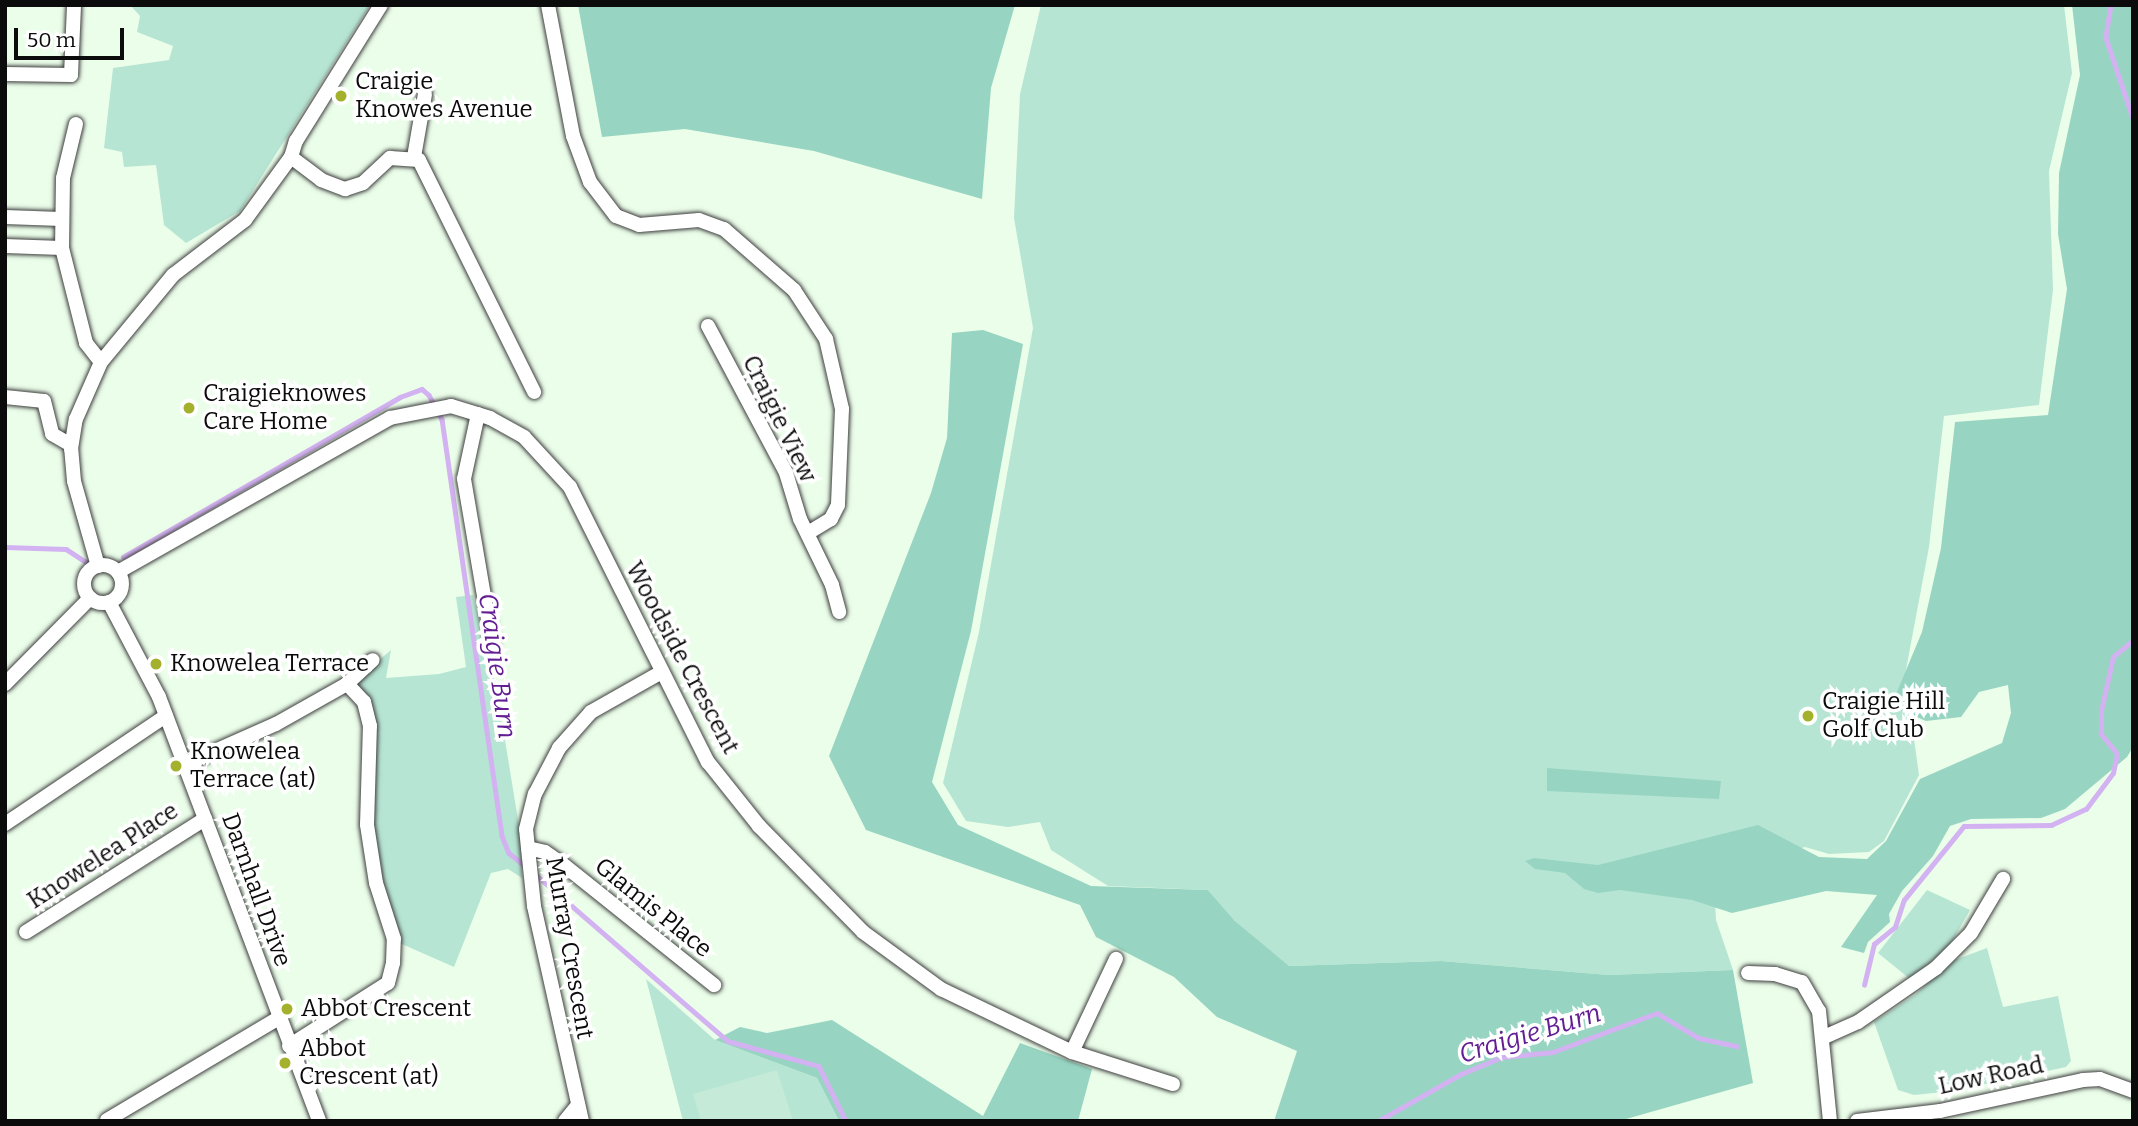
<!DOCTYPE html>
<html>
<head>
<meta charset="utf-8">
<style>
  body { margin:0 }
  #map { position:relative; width:2138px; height:1126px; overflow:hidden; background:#ebfeea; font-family:Bitter,serif }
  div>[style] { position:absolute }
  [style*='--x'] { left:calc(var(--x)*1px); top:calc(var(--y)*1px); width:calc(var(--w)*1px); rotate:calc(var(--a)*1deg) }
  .green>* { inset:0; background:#b7e5d4 }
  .forest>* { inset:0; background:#97d5c2 }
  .pitch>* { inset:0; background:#c5ead7 }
  .stream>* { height:4.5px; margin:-2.25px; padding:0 2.25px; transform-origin:2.25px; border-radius:2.25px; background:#d3b2f1 }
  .roads { filter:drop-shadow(0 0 2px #3e3e3e) drop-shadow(0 0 2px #3e3e3e) }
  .minor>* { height:14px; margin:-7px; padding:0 7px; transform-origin:7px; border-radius:7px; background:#fff }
  .minor>.ring { margin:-7px; padding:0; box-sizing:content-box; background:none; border:14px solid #fff; border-radius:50% }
  .dots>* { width:19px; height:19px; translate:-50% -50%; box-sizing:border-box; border:4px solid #fff; border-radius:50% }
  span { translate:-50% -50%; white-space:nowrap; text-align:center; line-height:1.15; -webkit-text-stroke:7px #fff; paint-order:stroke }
  .poi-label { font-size:24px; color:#0b0b0b }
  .left { translate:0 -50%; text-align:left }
  .street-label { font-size:24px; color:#0b0b0b }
  .water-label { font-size:26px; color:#631e93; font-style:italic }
  .frame { position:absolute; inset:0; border:7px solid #0b0b0b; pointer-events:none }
  .scale { position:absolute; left:14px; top:28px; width:110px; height:32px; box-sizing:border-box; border:4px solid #0b0b0b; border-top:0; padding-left:9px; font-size:21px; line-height:24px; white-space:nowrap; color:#0b0b0b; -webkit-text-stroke:5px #fff; paint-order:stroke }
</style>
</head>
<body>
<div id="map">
  <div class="green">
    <div style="clip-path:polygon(130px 5px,370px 5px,240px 211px,186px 243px,164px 225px,156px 165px,124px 167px,122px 152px,104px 148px,113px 68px,169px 60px,173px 46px,137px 32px,140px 16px)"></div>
    <div style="clip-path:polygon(1041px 5px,2064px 5px,2072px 73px,2049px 171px,2053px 290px,2039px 405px,1944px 416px,1929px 547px,1905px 675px,1919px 775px,1884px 841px,1869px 852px,1829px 854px,1805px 847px,1762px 861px,1715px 902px,1716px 920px,1733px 970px,1609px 975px,1441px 961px,1288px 966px,1235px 921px,1208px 890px,1108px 886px,1051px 850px,1040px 822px,1008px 827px,966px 821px,943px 783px,979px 632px,1033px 328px,1014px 218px,1020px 94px)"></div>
    <div style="clip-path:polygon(473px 595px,497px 691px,520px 832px,522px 878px,508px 869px,491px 873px,454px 967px,395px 941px,373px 849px,376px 749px,351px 684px,391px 650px,386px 678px,439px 674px,466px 667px,456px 597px)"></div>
    <div style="clip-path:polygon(1927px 890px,1970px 910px,1949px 947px,1910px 979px,1878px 953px)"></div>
    <div style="clip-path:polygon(1987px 948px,2003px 1007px,2058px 996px,2071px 1061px,2066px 1067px,1953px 1091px,1914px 1095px,1898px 1090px,1874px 1022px,1915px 995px,1952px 961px)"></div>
    <div style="clip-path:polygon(646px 979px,715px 1040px,817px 1078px,839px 1121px,683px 1121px)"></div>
  </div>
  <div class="forest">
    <div style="clip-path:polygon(578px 5px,1015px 5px,991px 88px,982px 199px,814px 151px,685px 129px,602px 137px)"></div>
    <div style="clip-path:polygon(2072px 5px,2133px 5px,2133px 747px,2127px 757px,2065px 809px,2041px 818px,1971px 819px,1950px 826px,1933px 856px,1902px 891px,1889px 914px,1890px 922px,1868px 942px,1864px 953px,1841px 947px,1877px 895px,1826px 891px,1732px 913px,1692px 900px,1620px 890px,1598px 893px,1584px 889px,1565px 873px,1535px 869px,1525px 861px,1534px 858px,1598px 865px,1758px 825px,1819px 857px,1867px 859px,1886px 841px,1920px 779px,2002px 743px,2011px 713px,2008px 685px,1979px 692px,1961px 717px,1926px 721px,1891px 706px,1922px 632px,1941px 548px,1955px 422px,2048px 415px,2067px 289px,2058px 234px,2059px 173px,2080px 75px)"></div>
    <div style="clip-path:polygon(983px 330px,1023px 344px,971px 631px,932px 782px,958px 825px,1091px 886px,1208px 890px,1235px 921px,1289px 966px,1441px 961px,1609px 975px,1733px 970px,1753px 1083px,1619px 1121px,1274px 1121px,1297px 1051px,1217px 1017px,1174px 977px,1096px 937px,1080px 905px,866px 830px,829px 756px,931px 493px,947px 438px,952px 333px)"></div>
    <div style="clip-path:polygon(1547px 768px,1721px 781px,1719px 799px,1547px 791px)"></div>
    <div style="clip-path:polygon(832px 1020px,983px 1116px,1020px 1043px,1092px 1069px,1078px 1121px,839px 1121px,817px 1078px,715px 1040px,740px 1027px,767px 1033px)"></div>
  </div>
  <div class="pitch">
    <div style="clip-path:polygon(777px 1070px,793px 1121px,701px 1121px,693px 1094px)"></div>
  </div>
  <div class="stream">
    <div style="--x:2111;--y:5;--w:33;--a:99"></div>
    <div style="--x:2106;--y:38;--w:84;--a:71.4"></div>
    <div style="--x:5;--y:547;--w:61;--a:1.9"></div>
    <div style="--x:66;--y:549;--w:27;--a:33"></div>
    <div style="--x:123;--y:557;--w:320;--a:-30"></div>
    <div style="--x:400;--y:397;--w:23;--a:-20"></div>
    <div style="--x:422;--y:389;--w:9;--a:41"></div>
    <div style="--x:429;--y:395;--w:27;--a:62"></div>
    <div style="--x:442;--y:419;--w:421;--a:81.8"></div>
    <div style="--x:502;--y:836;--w:18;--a:68"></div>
    <div style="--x:509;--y:853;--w:21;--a:39"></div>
    <div style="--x:535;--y:874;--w:255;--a:40.9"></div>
    <div style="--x:728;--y:1041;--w:94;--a:15.4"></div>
    <div style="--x:819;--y:1066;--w:61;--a:63.9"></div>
    <div style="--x:1864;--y:985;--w:42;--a:-76.3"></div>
    <div style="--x:1874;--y:944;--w:27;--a:-39"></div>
    <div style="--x:1895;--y:927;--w:28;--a:-72"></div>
    <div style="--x:1904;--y:900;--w:95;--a:-51"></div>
    <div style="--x:1964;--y:826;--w:87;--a:-0.7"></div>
    <div style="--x:2051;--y:825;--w:38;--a:-25"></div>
    <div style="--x:2086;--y:809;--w:45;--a:-53.1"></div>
    <div style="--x:2113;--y:773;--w:19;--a:-78"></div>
    <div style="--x:2117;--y:754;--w:26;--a:-129"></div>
    <div style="--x:2101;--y:734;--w:23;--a:-90"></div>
    <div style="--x:2101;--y:711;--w:55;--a:-77.5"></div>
    <div style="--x:2113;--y:657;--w:26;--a:-40"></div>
    <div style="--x:1378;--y:1121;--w:95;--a:-29.5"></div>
    <div style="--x:1461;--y:1074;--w:44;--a:-22.5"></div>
    <div style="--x:1502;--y:1057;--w:51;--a:-5.6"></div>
    <div style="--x:1553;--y:1052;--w:111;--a:-20.6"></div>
    <div style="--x:1657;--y:1013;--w:49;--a:30.8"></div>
    <div style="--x:1699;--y:1038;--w:39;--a:12"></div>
  </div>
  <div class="roads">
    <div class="minor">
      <div style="--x:548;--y:5;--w:133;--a:79.2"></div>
      <div style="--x:573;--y:136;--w:49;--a:69.7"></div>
      <div style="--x:590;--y:182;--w:43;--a:52.6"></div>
      <div style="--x:616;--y:216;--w:25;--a:21"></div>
      <div style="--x:639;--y:225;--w:60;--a:-4.8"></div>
      <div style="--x:699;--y:220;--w:27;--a:20"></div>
      <div style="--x:724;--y:229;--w:93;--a:41.1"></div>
      <div style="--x:794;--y:290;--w:59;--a:56.9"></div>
      <div style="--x:826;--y:339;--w:72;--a:77.1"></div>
      <div style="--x:842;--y:409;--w:96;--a:92.4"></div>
      <div style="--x:838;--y:505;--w:16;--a:117"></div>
      <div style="--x:831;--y:519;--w:27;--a:149"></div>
      <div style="--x:5;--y:74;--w:66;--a:0.9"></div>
      <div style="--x:71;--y:75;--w:70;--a:-87.5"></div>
      <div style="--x:76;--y:124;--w:56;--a:103.5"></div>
      <div style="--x:63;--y:178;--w:70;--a:90.8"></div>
      <div style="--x:62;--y:248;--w:98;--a:75.8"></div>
      <div style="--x:86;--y:343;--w:24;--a:52"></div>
      <div style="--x:291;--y:157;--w:38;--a:37"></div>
      <div style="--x:321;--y:180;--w:26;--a:21"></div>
      <div style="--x:345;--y:189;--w:19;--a:-18"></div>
      <div style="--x:363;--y:183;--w:37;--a:-43"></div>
      <div style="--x:390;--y:158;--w:29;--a:4"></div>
      <div style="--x:419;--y:160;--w:259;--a:63.6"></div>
      <div style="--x:414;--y:157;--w:64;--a:-80.1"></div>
      <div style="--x:5;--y:217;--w:56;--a:2"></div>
      <div style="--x:5;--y:246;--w:57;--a:2"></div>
      <div style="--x:708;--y:326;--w:166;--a:62"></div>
      <div style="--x:786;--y:473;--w:48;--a:73.1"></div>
      <div style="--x:800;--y:519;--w:73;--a:64.1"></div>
      <div style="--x:832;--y:585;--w:28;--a:75"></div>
      <div style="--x:5;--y:397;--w:39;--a:6"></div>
      <div style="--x:44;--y:401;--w:34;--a:76"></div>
      <div style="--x:52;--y:434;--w:22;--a:30"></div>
      <div style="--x:478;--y:414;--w:66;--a:102.2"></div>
      <div style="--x:464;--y:479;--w:166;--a:80.3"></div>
      <div class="ring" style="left:84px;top:565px;width:24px;height:24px"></div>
      <div style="--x:98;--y:566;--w:88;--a:-105.8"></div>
      <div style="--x:74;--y:481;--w:32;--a:-95"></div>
      <div style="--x:71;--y:449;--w:30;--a:-81"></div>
      <div style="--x:76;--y:419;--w:62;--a:-66.3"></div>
      <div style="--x:101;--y:362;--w:113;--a:-50.4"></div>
      <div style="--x:173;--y:275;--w:91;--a:-37.4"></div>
      <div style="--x:245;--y:220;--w:78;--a:-53.9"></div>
      <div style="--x:291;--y:157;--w:17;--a:-73"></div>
      <div style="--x:296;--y:141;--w:160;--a:-58"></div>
      <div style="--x:118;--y:572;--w:313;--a:-29.5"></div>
      <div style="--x:390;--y:418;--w:62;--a:-11.1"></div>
      <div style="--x:451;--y:406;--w:41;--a:17.1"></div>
      <div style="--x:490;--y:418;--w:39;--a:29"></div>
      <div style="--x:524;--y:437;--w:68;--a:47.4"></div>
      <div style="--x:570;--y:487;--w:308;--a:63.4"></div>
      <div style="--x:708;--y:762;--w:82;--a:51.4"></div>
      <div style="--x:759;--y:826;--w:148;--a:45.5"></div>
      <div style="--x:863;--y:932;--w:97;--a:36.2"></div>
      <div style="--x:941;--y:989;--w:145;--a:25.7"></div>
      <div style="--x:1072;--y:1052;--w:106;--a:17.6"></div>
      <div style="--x:109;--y:602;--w:107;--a:62.2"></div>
      <div style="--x:159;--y:697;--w:453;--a:69.3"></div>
      <div style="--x:5;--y:684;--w:121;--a:-45.3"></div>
      <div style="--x:186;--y:764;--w:98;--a:-24"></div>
      <div style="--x:276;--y:724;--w:81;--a:-29.4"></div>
      <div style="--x:347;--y:684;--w:35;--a:-43"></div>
      <div style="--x:5;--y:824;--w:194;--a:-33.9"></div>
      <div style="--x:528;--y:848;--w:17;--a:13"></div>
      <div style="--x:545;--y:852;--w:24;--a:35"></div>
      <div style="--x:565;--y:866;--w:191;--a:38.6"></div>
      <div style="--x:26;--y:932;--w:212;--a:-32.3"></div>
      <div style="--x:1748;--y:973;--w:27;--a:2"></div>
      <div style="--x:1775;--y:974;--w:28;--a:17"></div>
      <div style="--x:1802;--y:982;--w:34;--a:60"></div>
      <div style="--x:1819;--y:1011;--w:111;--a:84.3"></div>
      <div style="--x:1822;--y:1038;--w:39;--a:-24"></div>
      <div style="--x:1858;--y:1022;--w:95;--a:-34.7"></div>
      <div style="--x:1936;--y:968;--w:49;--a:-45"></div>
      <div style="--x:1971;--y:933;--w:63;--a:-59.3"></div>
      <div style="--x:289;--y:1046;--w:117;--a:-32.5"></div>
      <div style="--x:388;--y:983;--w:21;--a:-76"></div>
      <div style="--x:393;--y:963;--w:24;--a:-88"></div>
      <div style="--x:394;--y:939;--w:59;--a:-107.8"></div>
      <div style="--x:376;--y:883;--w:59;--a:-98.8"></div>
      <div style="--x:367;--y:825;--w:99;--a:-88.3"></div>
      <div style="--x:370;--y:726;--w:25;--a:-104"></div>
      <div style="--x:364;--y:702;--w:25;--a:-133"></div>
      <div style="--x:1072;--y:1052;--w:103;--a:-64.7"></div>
      <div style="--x:107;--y:1120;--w:200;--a:-30.7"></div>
      <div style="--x:565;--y:1121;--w:21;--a:-51"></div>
      <div style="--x:582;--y:1121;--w:220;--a:-102.6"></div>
      <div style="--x:534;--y:906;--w:77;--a:-95.9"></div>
      <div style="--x:526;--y:829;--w:36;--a:-76"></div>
      <div style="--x:535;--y:794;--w:52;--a:-62.4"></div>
      <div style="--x:559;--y:748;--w:48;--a:-48.4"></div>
      <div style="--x:591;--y:712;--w:79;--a:-29.5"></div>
      <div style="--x:1857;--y:1121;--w:84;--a:-6.9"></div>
      <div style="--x:1940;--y:1111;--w:146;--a:-12.2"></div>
      <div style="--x:2083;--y:1080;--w:17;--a:-3"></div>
      <div style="--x:2100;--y:1079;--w:35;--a:20"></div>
    </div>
  </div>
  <div class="dots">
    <div style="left:341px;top:96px;background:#a3b12d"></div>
    <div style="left:189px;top:408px;background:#a3b12d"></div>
    <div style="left:156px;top:664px;background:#a3b12d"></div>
    <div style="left:1808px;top:716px;background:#a3b12d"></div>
    <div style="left:176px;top:766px;background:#a3b12d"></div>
    <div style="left:287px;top:1009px;background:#a3b12d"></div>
    <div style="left:285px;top:1063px;background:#a3b12d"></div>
  </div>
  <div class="poi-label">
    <span class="left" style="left:355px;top:96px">Craigie<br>Knowes Avenue</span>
    <span class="left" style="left:203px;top:408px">Craigieknowes<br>Care Home</span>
    <span class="left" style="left:170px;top:664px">Knowelea Terrace</span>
    <span class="left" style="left:1822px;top:716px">Craigie Hill<br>Golf Club</span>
    <span class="left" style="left:190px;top:766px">Knowelea<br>Terrace (at)</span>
    <span class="left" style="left:301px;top:1009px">Abbot Crescent</span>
    <span class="left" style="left:299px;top:1063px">Abbot<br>Crescent (at)</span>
  </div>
  <div class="street-label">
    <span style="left:779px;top:419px;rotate:64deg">Craigie View</span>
    <span style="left:682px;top:658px;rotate:62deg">Woodside Crescent</span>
    <span style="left:103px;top:856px;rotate:-33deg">Knowelea Place</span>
    <span style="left:256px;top:890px;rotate:70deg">Darnhall Drive</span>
    <span style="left:653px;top:908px;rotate:39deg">Glamis Place</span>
    <span style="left:569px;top:948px;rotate:80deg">Murray Crescent</span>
    <span style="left:1991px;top:1076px;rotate:-12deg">Low Road</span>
  </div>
  <div class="water-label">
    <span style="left:497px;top:666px;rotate:82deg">Craigie Burn</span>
    <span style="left:1530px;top:1034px;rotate:-17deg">Craigie Burn</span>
  </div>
  <div class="frame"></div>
  <div class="scale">50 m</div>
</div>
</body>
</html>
